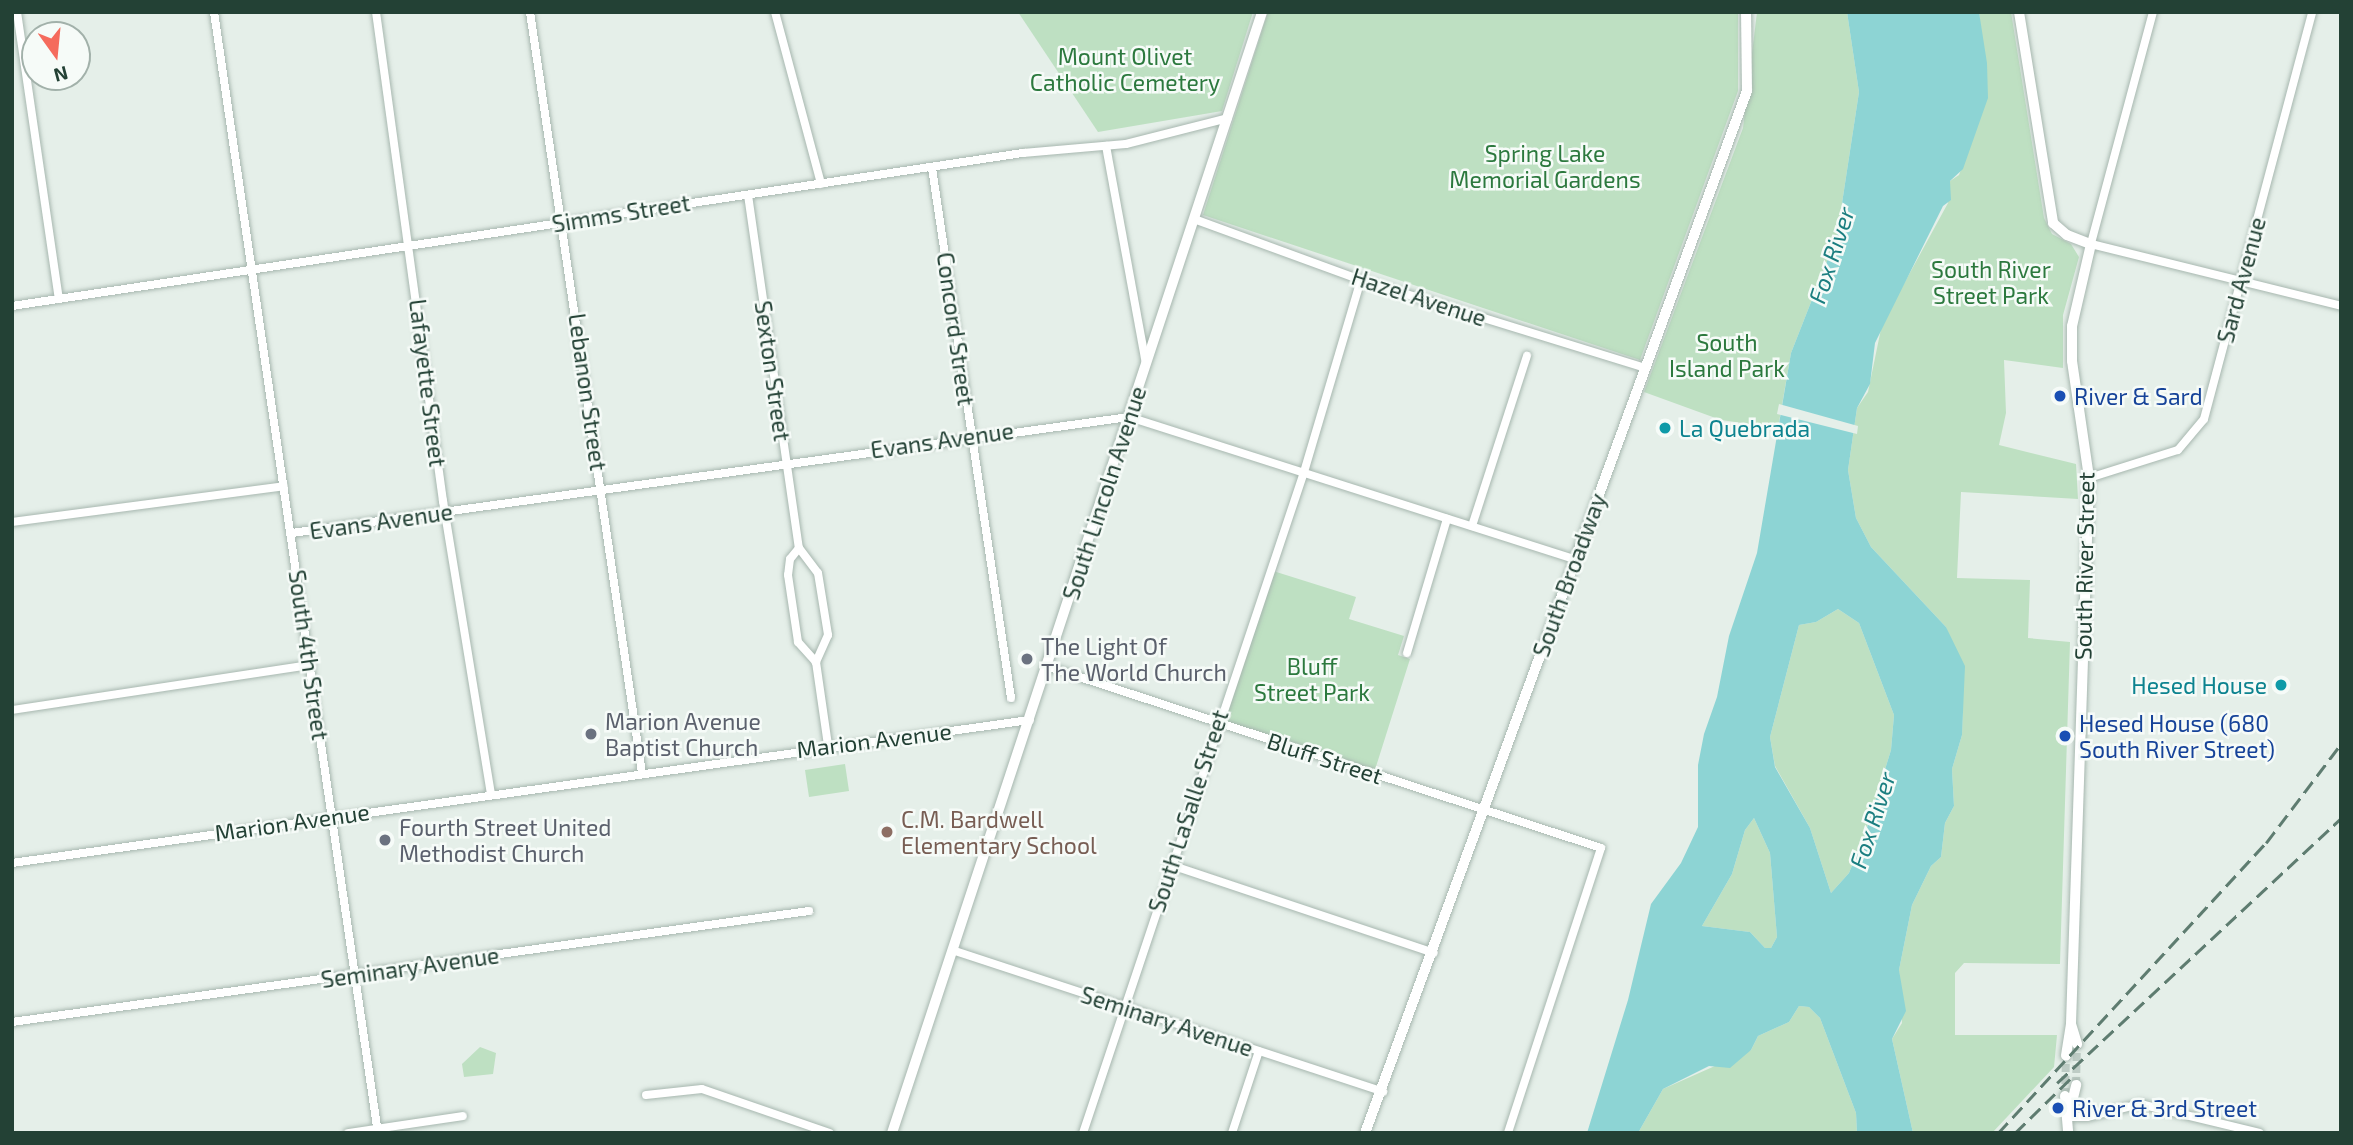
<!DOCTYPE html>
<html>
<head>
<meta charset="utf-8">
<style>
  body { margin:0 }
  #map { position:relative; width:2353px; height:1145px; overflow:hidden; background:#e5efe9; font-family:"Exo 2",sans-serif }
  div>[style] { position:absolute }
  [style*='--x'] { left:calc(var(--x)*1px); top:calc(var(--y)*1px); width:calc(var(--w)*1px); rotate:calc(var(--a)*1deg) }
  .green>* { inset:0; background:#bee0c2 }
  .water>* { inset:0; background:#8dd4d4 }
  .pier>* { inset:0; background:#e5efe9 }
  .minor-tunnel>* { height:8px; margin-top:-4px; transform-origin:0; background:repeating-linear-gradient(90deg,#beccc5 0 8px,transparent 0 12px) }
  .roads { filter:drop-shadow(0 0 2px #a7b7af) drop-shadow(0 0 2px #a7b7af) }
  .minor>* { height:8px; margin:-4px; padding:0 4px; transform-origin:4px; border-radius:4px; background:#fff }
  .tertiary>* { height:10px; margin:-5px; padding:0 5px; transform-origin:5px; border-radius:5px; background:#fff }
  .rail>* { height:2.5px; margin-top:-1.25px; transform-origin:0; background:repeating-linear-gradient(90deg,#5e7c70 0 14px,transparent 0 21px) }
  .dots>* { width:19px; height:19px; translate:-50% -50%; box-sizing:border-box; border:4px solid #f6fbf8; border-radius:50% }
  span { translate:-50% -50%; white-space:nowrap; text-align:center; line-height:1.15; -webkit-text-stroke:5px #f6fbf8; paint-order:stroke }
  .park-label { font-size:23px; color:#2c793e }
  .street-label { font-size:23px; color:#234135 }
  .transit-label { font-size:23px; color:#164399 }
  .left { translate:0 -50%; text-align:left }
  .culture-label { font-size:23px; color:#0d838f }
  .right { translate:-100% -50%; text-align:right }
  .worship-label { font-size:23px; color:#5b616d }
  .education-label { font-size:23px; color:#785e54 }
  .water-label { font-size:24px; color:#1b7e80; font-style:italic }
  .frame { position:absolute; inset:0; border:14px solid #234135; pointer-events:none }
  .north { position:absolute; left:21px; top:21px; width:70px; height:70px; box-sizing:border-box; background:#f6fbf8; border:2px solid #a2b1aa; border-radius:50%; rotate:165deg; font-size:19px; font-weight:700; line-height:28px; text-align:center; color:#234135 }
  .north::after { content:''; display:block; margin:auto; width:24px; height:32px; background:#f56b5d; clip-path:polygon(50% 0,100% 100%,50% 72%,0 100%) }
</style>
</head>
<body>
<div id="map">
  <div class="green">
    <div style="clip-path:polygon(1018px 12px,1253px 12px,1222px 111px,1098px 132px)"></div>
    <div style="clip-path:polygon(1268px 12px,1738px 12px,1738px 91px,1640px 360px,1203px 215px)"></div>
    <div style="clip-path:polygon(1757px 12px,1847px 12px,1859px 92px,1837px 236px,1791px 353px,1778px 428px,1721px 420px,1644px 392px,1743px 128px)"></div>
    <div style="clip-path:polygon(1979px 12px,2011px 12px,2044px 218px,2052px 234px,2071px 244px,2079px 257px,2063px 315px,2063px 368px,2004px 360px,2006px 413px,1999px 445px,2076px 464px,2078px 499px,1961px 492px,1957px 578px,2030px 580px,2028px 638px,2070px 642px,2060px 964px,1964px 963px,1955px 973px,1955px 1035px,2057px 1035px,2054px 1067px,1992px 1133px,1913px 1133px,1892px 1039px,1902px 1023px,1899px 970px,1912px 905px,1931px 866px,1941px 857px,1945px 823px,1954px 806px,1952px 769px,1962px 735px,1963px 700px,1946px 627px,1871px 547px,1856px 518px,1848px 470px,1857px 408px,1868px 392px,1882px 324px,1948px 203px,1950px 181px,1959px 175px,1987px 98px)"></div>
    <div style="clip-path:polygon(1270px 570px,1356px 597px,1349px 619px,1404px 636px,1398px 655px,1410px 659px,1374px 773px,1217px 723px)"></div>
    <div style="clip-path:polygon(1838px 609px,1859px 623px,1894px 715px,1891px 750px,1866px 831px,1849px 873px,1831px 893px,1810px 828px,1775px 766px,1770px 737px,1799px 625px,1816px 622px)"></div>
    <div style="clip-path:polygon(845px 764px,849px 791px,809px 797px,805px 770px)"></div>
    <div style="clip-path:polygon(1754px 818px,1770px 853px,1777px 937px,1771px 948px,1765px 948px,1750px 932px,1702px 926px,1732px 874px,1745px 830px)"></div>
    <div style="clip-path:polygon(1799px 1006px,1809px 1007px,1820px 1018px,1856px 1113px,1857px 1133px,1638px 1133px,1663px 1089px,1751px 1050px,1758px 1036px,1789px 1022px)"></div>
    <div style="clip-path:polygon(480px 1047px,496px 1053px,493px 1074px,464px 1077px,462px 1064px)"></div>
  </div>
  <div class="water">
    <div style="clip-path:polygon(evenodd,1847px 12px,1979px 12px,1987px 63px,1988px 98px,1963px 169px,1950px 181px,1951px 200px,1943px 206px,1875px 343px,1870px 384px,1857px 408px,1848px 470px,1856px 518px,1871px 547px,1946px 627px,1965px 666px,1962px 735px,1952px 769px,1954px 806px,1945px 823px,1941px 857px,1931px 866px,1912px 905px,1899px 970px,1906px 1011px,1892px 1039px,1913px 1133px,1857px 1133px,1856px 1113px,1820px 1018px,1809px 1007px,1799px 1006px,1789px 1022px,1758px 1036px,1751px 1050px,1730px 1068px,1709px 1066px,1663px 1089px,1638px 1133px,1587px 1133px,1628px 1000px,1651px 904px,1681px 863px,1698px 827px,1698px 765px,1704px 734px,1717px 697px,1729px 636px,1757px 553px,1791px 353px,1837px 236px,1859px 92px,1847px 12px,1838px 609px,1859px 623px,1894px 715px,1891px 750px,1866px 831px,1849px 873px,1831px 893px,1810px 828px,1775px 767px,1770px 737px,1799px 625px,1816px 622px,1838px 609px,1847px 12px,1754px 818px,1770px 853px,1777px 937px,1771px 948px,1765px 948px,1750px 932px,1702px 926px,1732px 874px,1745px 830px,1754px 818px)"></div>
  </div>
  <div class="pier">
    <div style="clip-path:polygon(1779px 404px,1858px 426px,1857px 434px,1777px 414px)"></div>
  </div>
  <div class="minor-tunnel">
    <div style="--x:2076;--y:1085;--w:41;--a:-88.6"></div>
    <div style="--x:2065;--y:1096;--w:40;--a:-88.6"></div>
  </div>
  <div class="roads">
    <div class="minor">
      <div style="--x:17;--y:12;--w:290;--a:81.7"></div>
      <div style="--x:214;--y:12;--w:1133;--a:81.68"></div>
      <div style="--x:376;--y:12;--w:494;--a:82.2"></div>
      <div style="--x:443;--y:501;--w:297;--a:80.7"></div>
      <div style="--x:530;--y:12;--w:769;--a:81.63"></div>
      <div style="--x:775;--y:12;--w:178;--a:75"></div>
      <div style="--x:2153;--y:12;--w:240;--a:105"></div>
      <div style="--x:2091;--y:244;--w:258;--a:13.9"></div>
      <div style="--x:1106;--y:146;--w:221;--a:79.6"></div>
      <div style="--x:932;--y:168;--w:536;--a:81.52"></div>
      <div style="--x:748;--y:195;--w:357;--a:81.8"></div>
      <div style="--x:799;--y:548;--w:31;--a:53"></div>
      <div style="--x:818;--y:573;--w:63;--a:80.8"></div>
      <div style="--x:828;--y:635;--w:30;--a:114"></div>
      <div style="--x:816;--y:662;--w:84;--a:81.8"></div>
      <div style="--x:1194;--y:219;--w:178;--a:20.1"></div>
      <div style="--x:1361;--y:280;--w:298;--a:17.2"></div>
      <div style="--x:12;--y:306;--w:1023;--a:-8.61"></div>
      <div style="--x:1023;--y:153;--w:103;--a:-5"></div>
      <div style="--x:1126;--y:144;--w:105;--a:-14.3"></div>
      <div style="--x:2089;--y:478;--w:93;--a:-17.5"></div>
      <div style="--x:2178;--y:450;--w:40;--a:-50"></div>
      <div style="--x:2204;--y:419;--w:421;--a:-75.1"></div>
      <div style="--x:12;--y:522;--w:274;--a:-7.5"></div>
      <div style="--x:1472;--y:526;--w:179;--a:-72.1"></div>
      <div style="--x:292;--y:533;--w:845;--a:-7.89"></div>
      <div style="--x:1129;--y:417;--w:468;--a:17.7"></div>
      <div style="--x:799;--y:548;--w:14;--a:129"></div>
      <div style="--x:790;--y:559;--w:16;--a:97"></div>
      <div style="--x:788;--y:575;--w:68;--a:81.5"></div>
      <div style="--x:798;--y:642;--w:27;--a:48"></div>
      <div style="--x:1407;--y:653;--w:140;--a:-73.4"></div>
      <div style="--x:1049;--y:667;--w:581;--a:18.15"></div>
      <div style="--x:1601;--y:848;--w:300;--a:108.1"></div>
      <div style="--x:12;--y:710;--w:302;--a:-8.6"></div>
      <div style="--x:12;--y:863;--w:1028;--a:-8"></div>
      <div style="--x:1171;--y:865;--w:277;--a:18.5"></div>
      <div style="--x:952;--y:950;--w:454;--a:18.2"></div>
      <div style="--x:12;--y:1022;--w:805;--a:-7.93"></div>
      <div style="--x:646;--y:1095;--w:56;--a:-6.1"></div>
      <div style="--x:702;--y:1089;--w:135;--a:19"></div>
      <div style="--x:2068;--y:1117;--w:19;--a:0"></div>
      <div style="--x:2087;--y:1117;--w:55;--a:-13.8"></div>
      <div style="--x:2140;--y:1104;--w:123;--a:13.6"></div>
      <div style="--x:348;--y:1133;--w:116;--a:-8.4"></div>
      <div style="--x:1083;--y:1133;--w:697;--a:-71.51"></div>
      <div style="--x:1304;--y:472;--w:200;--a:-73.5"></div>
      <div style="--x:1232;--y:1133;--w:86;--a:-71.8"></div>
    </div>
    <div class="tertiary">
      <div style="--x:2019;--y:12;--w:214;--a:80.8"></div>
      <div style="--x:2053;--y:223;--w:18;--a:41"></div>
      <div style="--x:2067;--y:235;--w:26;--a:21"></div>
      <div style="--x:2091;--y:244;--w:84;--a:103"></div>
      <div style="--x:2072;--y:326;--w:35;--a:90"></div>
      <div style="--x:2072;--y:361;--w:118;--a:81.7"></div>
      <div style="--x:2089;--y:478;--w:546;--a:91.89"></div>
      <div style="--x:2071;--y:1024;--w:32;--a:99"></div>
      <div style="--x:2071;--y:1024;--w:21;--a:73"></div>
      <div style="--x:2065;--y:1096;--w:37;--a:85"></div>
      <div style="--x:2069;--y:1114;--w:30;--a:-76"></div>
      <div style="--x:892;--y:1133;--w:1180;--a:-71.73"></div>
      <div style="--x:1365;--y:1133;--w:1110;--a:-69.87"></div>
      <div style="--x:1747;--y:91;--w:79;--a:-90.7"></div>
    </div>
  </div>
  <div class="rail">
    <div style="--x:2057;--y:1083;--w:388;--a:-43"></div>
    <div style="--x:1998;--y:1133;--w:395;--a:-47.3"></div>
    <div style="--x:2266;--y:843;--w:124;--a:-52.9"></div>
    <div style="--x:2015;--y:1133;--w:77;--a:-44.5"></div>
  </div>
  <div class="dots">
    <div style="left:2060px;top:396px;background:#1a4fb4"></div>
    <div style="left:1665px;top:428px;background:#0f9aa8"></div>
    <div style="left:1027px;top:659px;background:#6b7280"></div>
    <div style="left:2281px;top:685px;background:#0f9aa8"></div>
    <div style="left:591px;top:734px;background:#6b7280"></div>
    <div style="left:2065px;top:736px;background:#1a4fb4"></div>
    <div style="left:887px;top:832px;background:#8d6e63"></div>
    <div style="left:385px;top:840px;background:#6b7280"></div>
    <div style="left:2058px;top:1108px;background:#1a4fb4"></div>
  </div>
  <div class="park-label">
    <span style="left:1125px;top:69px">Mount Olivet<br>Catholic Cemetery</span>
    <span style="left:1545px;top:166px">Spring Lake<br>Memorial Gardens</span>
    <span style="left:1991px;top:282px">South River<br>Street Park</span>
    <span style="left:1727px;top:355px">South<br>Island Park</span>
    <span style="left:1312px;top:679px">Bluff<br>Street Park</span>
  </div>
  <div class="street-label">
    <span style="left:621px;top:213px;rotate:-9deg">Simms Street</span>
    <span style="left:2241px;top:280px;rotate:-75deg">Sard Avenue</span>
    <span style="left:1419px;top:297px;rotate:18deg">Hazel Avenue</span>
    <span style="left:956px;top:329px;rotate:82deg">Concord Street</span>
    <span style="left:773px;top:371px;rotate:82deg">Sexton Street</span>
    <span style="left:428px;top:383px;rotate:83deg">Lafayette Street</span>
    <span style="left:588px;top:392px;rotate:82deg">Lebanon Street</span>
    <span style="left:942px;top:440px;rotate:-8deg">Evans Avenue</span>
    <span style="left:1104px;top:493px;rotate:-72deg">South Lincoln Avenue</span>
    <span style="left:381px;top:521px;rotate:-8deg">Evans Avenue</span>
    <span style="left:2084px;top:566px;rotate:-89deg">South River Street</span>
    <span style="left:1569px;top:575px;rotate:-70deg">South Broadway</span>
    <span style="left:309px;top:655px;rotate:82deg">South 4th Street</span>
    <span style="left:874px;top:740px;rotate:-7deg">Marion Avenue</span>
    <span style="left:1325px;top:758px;rotate:18deg">Bluff Street</span>
    <span style="left:1188px;top:811px;rotate:-72deg">South LaSalle Street</span>
    <span style="left:292px;top:822px;rotate:-8deg">Marion Avenue</span>
    <span style="left:410px;top:967px;rotate:-8deg">Seminary Avenue</span>
    <span style="left:1167px;top:1021px;rotate:18deg">Seminary Avenue</span>
  </div>
  <div class="transit-label">
    <span class="left" style="left:2074px;top:396px">River &amp; Sard</span>
    <span class="left" style="left:2079px;top:736px">Hesed House (680<br>South River Street)</span>
    <span class="left" style="left:2072px;top:1108px">River &amp; 3rd Street</span>
  </div>
  <div class="culture-label">
    <span class="left" style="left:1679px;top:428px">La Quebrada</span>
    <span class="right" style="left:2267px;top:685px">Hesed House</span>
  </div>
  <div class="worship-label">
    <span class="left" style="left:1041px;top:659px">The Light Of<br>The World Church</span>
    <span class="left" style="left:605px;top:734px">Marion Avenue<br>Baptist Church</span>
    <span class="left" style="left:399px;top:840px">Fourth Street United<br>Methodist Church</span>
  </div>
  <div class="education-label">
    <span class="left" style="left:901px;top:832px">C.M. Bardwell<br>Elementary School</span>
  </div>
  <div class="water-label">
    <span style="left:1831px;top:255px;rotate:-72deg">Fox River</span>
    <span style="left:1872px;top:820px;rotate:-72deg">Fox River</span>
  </div>
  <div class="frame"></div>
  <div class="north">N</div>
</div>
</body>
</html>
